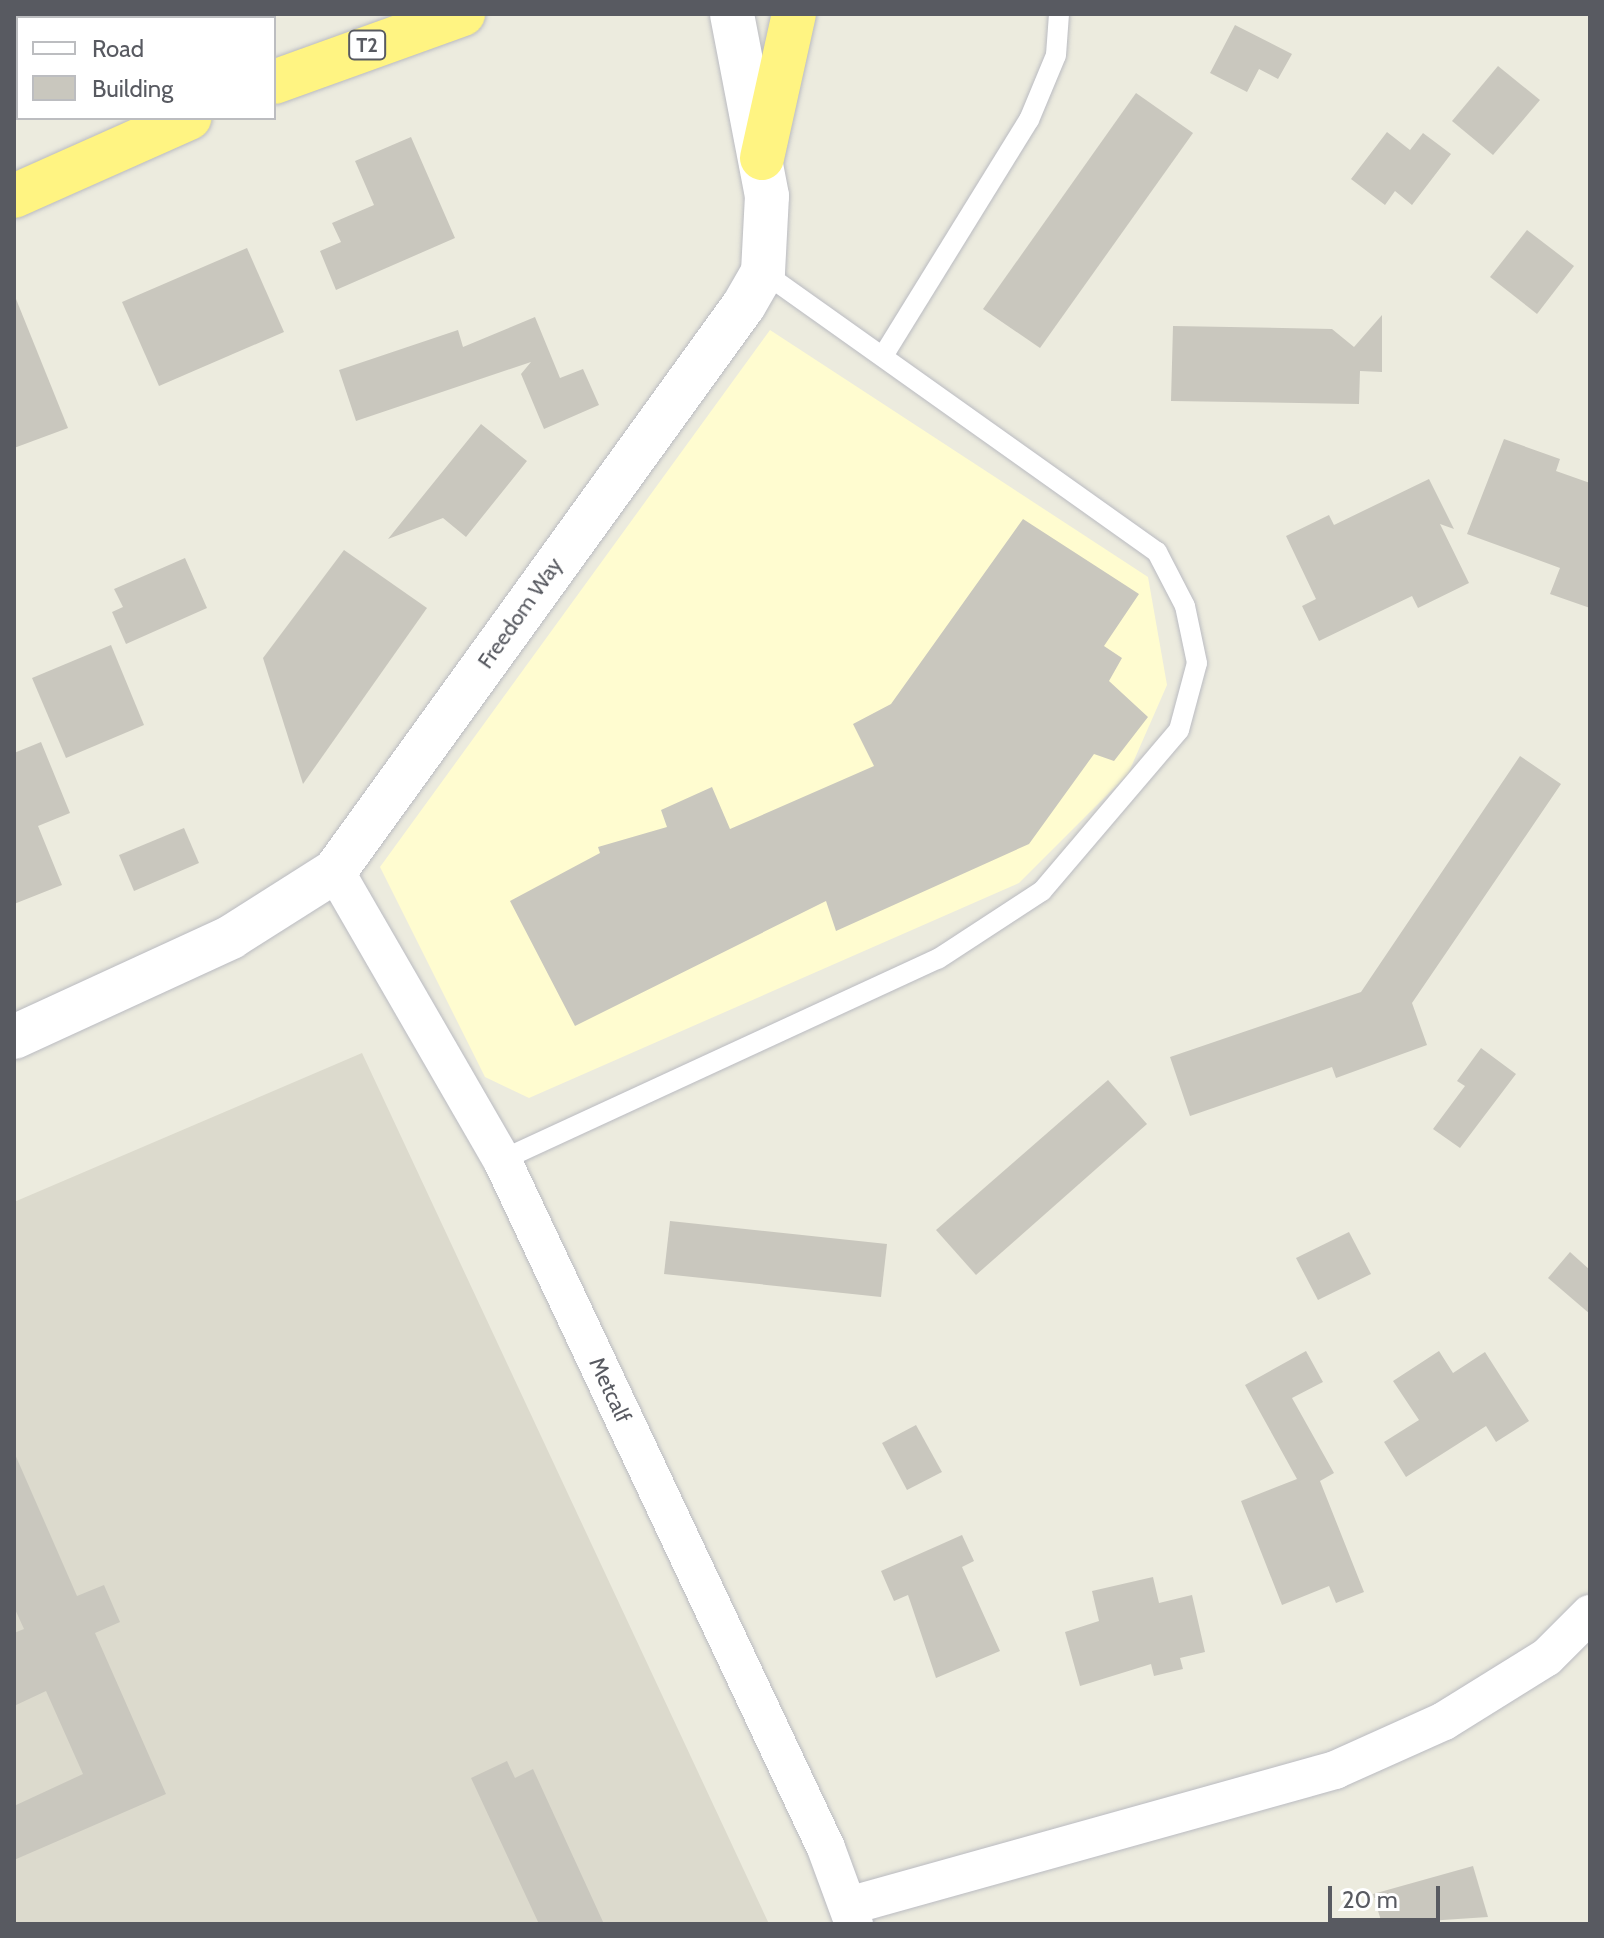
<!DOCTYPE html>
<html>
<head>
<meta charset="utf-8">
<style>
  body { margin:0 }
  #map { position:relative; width:1604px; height:1938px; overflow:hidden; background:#ecebde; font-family:Cabin,sans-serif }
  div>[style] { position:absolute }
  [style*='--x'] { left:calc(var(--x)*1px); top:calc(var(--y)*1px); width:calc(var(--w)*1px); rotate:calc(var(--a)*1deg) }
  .commercial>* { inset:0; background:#fffcd0 }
  .education>* { inset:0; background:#dcdacd }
  .building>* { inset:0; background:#c9c7be }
  .roads { filter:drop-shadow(0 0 2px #babbc1) drop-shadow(0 0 2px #babbc1) }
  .lane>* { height:20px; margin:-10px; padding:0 10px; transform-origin:10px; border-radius:10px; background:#fff }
  .street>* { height:38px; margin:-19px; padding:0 19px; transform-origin:19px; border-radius:19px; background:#fff }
  .secondary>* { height:44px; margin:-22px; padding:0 22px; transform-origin:22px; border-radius:22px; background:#fff }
  .highway>* { height:44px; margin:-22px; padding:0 22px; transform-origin:22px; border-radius:22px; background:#fff482 }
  span { translate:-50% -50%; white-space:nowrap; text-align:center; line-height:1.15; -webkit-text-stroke:6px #fff; paint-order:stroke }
  .shield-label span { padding:2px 6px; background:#fff; border:2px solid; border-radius:6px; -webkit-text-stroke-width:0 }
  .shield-label { font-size:20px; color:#585a61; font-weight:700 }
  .street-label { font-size:22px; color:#585a61 }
  .frame { position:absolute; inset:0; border:16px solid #585a61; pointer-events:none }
  .legend { position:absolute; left:16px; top:16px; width:260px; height:104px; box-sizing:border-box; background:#fff; border:2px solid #bcbdc0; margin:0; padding:10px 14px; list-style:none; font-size:24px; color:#585a61 }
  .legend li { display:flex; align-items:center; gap:16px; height:40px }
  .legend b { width:40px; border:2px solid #bcbdc0 }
  .scale { position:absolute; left:1328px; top:1886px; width:112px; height:36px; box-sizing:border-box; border:4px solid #585a61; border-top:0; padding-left:10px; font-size:24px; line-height:28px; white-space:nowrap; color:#585a61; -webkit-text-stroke:6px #fff; paint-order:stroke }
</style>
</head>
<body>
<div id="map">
  <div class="commercial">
    <div style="clip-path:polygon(770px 330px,1148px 577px,1167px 685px,1128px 774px,1019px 883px,529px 1098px,485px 1077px,380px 867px)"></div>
  </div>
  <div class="education">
    <div style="clip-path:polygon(362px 1053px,769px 1924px,14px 1924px,14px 1202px)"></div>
  </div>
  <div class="building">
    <div style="clip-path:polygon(1235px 25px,1292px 54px,1278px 79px,1259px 69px,1247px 92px,1210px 73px)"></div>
    <div style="clip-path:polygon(1498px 66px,1540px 100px,1493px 155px,1452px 121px)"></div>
    <div style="clip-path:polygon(1136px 93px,1193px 133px,1040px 348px,983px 309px)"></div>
    <div style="clip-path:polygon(1387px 132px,1410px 150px,1423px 133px,1451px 154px,1412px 205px,1395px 191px,1385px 205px,1351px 179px)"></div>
    <div style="clip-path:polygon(411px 137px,455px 238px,336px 290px,320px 251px,341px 242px,332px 223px,374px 205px,355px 161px)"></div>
    <div style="clip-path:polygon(1527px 230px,1574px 266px,1537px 314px,1490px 277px)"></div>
    <div style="clip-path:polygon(247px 248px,284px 332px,159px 386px,122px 302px)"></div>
    <div style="clip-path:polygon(14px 294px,68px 428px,14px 448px)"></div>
    <div style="clip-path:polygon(1382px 315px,1382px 372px,1360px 371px,1359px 404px,1171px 401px,1173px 326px,1332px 329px,1354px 347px)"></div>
    <div style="clip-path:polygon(535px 317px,560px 378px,583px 369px,599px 405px,544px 429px,521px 374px,531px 362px,356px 421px,339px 370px,458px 330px,463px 347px)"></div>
    <div style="clip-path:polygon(481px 424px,527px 461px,466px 537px,443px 518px,388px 539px)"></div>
    <div style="clip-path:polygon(1504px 439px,1560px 459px,1556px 471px,1590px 483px,1590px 608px,1550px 594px,1560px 568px,1467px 534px)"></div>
    <div style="clip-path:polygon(1429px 479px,1454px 529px,1440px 524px,1469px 583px,1418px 608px,1412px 596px,1319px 641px,1302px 606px,1316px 599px,1286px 536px,1329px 515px,1334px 525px)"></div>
    <div style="clip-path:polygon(1023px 519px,1139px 594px,1104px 646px,1122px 658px,1109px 681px,1148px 717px,1114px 761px,1094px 754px,1029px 844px,836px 931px,826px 901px,575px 1026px,510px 901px,600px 853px,598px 847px,667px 827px,661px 810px,712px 787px,730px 829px,874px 766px,853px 724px,891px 704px)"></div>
    <div style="clip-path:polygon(344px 550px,427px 608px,303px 784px,263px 658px)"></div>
    <div style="clip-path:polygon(185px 558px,207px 608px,126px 644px,112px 612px,123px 607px,114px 589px)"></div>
    <div style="clip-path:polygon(111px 645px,144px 725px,66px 758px,32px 678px)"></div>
    <div style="clip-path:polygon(41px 742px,70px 813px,38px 826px,62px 885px,14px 904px,14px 753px)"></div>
    <div style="clip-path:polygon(1520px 756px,1561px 784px,1412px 1003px,1427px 1045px,1336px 1078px,1332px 1067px,1190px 1116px,1170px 1057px,1361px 992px)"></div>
    <div style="clip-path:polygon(184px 828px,199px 863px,134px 891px,119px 855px)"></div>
    <div style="clip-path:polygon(1481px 1048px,1516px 1074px,1460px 1148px,1433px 1129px,1465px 1086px,1457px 1081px)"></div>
    <div style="clip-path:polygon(1108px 1080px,1147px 1124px,976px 1275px,936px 1230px)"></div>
    <div style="clip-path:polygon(670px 1221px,887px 1244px,881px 1297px,664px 1274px)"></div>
    <div style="clip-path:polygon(1349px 1232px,1371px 1274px,1318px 1300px,1296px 1258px)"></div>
    <div style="clip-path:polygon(1570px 1252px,1590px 1270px,1590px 1314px,1548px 1278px)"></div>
    <div style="clip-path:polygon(1306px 1351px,1323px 1382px,1292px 1398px,1334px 1473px,1320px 1481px,1364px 1592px,1336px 1603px,1329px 1586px,1282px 1605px,1241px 1501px,1297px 1479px,1245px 1385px)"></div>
    <div style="clip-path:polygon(1439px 1351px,1453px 1373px,1485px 1352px,1529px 1421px,1496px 1442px,1486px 1426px,1406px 1477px,1384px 1442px,1419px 1420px,1393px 1381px)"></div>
    <div style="clip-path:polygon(916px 1425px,942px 1472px,907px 1490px,882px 1443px)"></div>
    <div style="clip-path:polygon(14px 1452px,77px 1596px,104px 1585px,120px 1622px,95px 1633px,166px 1794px,14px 1860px,14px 1806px,83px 1774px,46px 1691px,14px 1706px,14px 1633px,24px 1629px,14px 1607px)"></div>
    <div style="clip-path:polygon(962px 1535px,974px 1561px,962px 1567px,1000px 1651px,936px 1678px,908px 1595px,894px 1601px,881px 1571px)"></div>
    <div style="clip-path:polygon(1153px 1577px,1159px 1603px,1192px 1595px,1205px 1652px,1180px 1658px,1183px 1669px,1154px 1676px,1151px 1664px,1080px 1686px,1065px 1632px,1099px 1621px,1092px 1591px)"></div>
    <div style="clip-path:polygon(507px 1761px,515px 1778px,533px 1769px,604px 1924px,539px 1924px,471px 1778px)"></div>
    <div style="clip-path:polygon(1473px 1866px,1488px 1917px,1382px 1924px,1373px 1894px)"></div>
  </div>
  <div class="roads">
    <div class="lane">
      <div style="--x:883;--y:356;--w:278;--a:-58.3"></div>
      <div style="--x:1029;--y:120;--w:70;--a:-67.4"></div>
      <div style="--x:1056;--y:55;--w:41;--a:-85.8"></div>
      <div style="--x:502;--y:1160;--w:480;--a:-24.8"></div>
      <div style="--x:938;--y:959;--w:124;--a:-33.2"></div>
      <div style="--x:1042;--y:891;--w:211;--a:-49.6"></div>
      <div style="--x:1179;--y:730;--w:69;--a:-75"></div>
      <div style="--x:1197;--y:663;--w:58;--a:-101.9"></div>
      <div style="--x:1185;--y:606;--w:61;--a:-117.4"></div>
      <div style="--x:1157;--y:552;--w:483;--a:-144.6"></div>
    </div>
    <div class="street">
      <div style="--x:335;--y:871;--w:334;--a:60"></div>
      <div style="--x:502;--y:1160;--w:760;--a:64.78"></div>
      <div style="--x:826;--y:1848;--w:81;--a:69.8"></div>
      <div style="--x:848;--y:1906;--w:506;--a:-15.6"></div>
      <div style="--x:1335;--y:1770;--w:120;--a:-24.2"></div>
      <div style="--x:1444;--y:1721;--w:121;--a:-31.9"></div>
      <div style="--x:1547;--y:1657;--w:61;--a:-45"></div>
    </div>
    <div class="secondary">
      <div style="--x:14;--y:1037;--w:239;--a:-24.7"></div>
      <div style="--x:231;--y:937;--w:123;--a:-32.4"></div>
      <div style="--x:335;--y:871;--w:698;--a:-54.15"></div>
      <div style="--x:744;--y:305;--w:38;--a:-60"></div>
      <div style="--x:763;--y:272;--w:76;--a:-87"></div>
      <div style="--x:767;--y:196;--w:185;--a:-100.9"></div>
    </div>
    <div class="highway">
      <div style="--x:274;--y:82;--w:201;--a:-19.8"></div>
      <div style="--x:762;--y:158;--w:148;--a:-77.5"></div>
      <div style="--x:14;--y:196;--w:192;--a:-24"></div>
    </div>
  </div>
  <div class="shield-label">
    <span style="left:367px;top:45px">T2</span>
  </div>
  <div class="street-label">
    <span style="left:520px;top:613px;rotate:-55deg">Freedom Way</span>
    <span style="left:610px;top:1390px;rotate:65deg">Metcalf</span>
  </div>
  <div class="frame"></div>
  <ul class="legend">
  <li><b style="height:10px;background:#fff"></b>Road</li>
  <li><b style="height:22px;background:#c9c7be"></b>Building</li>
  </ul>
  <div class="scale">20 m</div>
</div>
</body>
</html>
